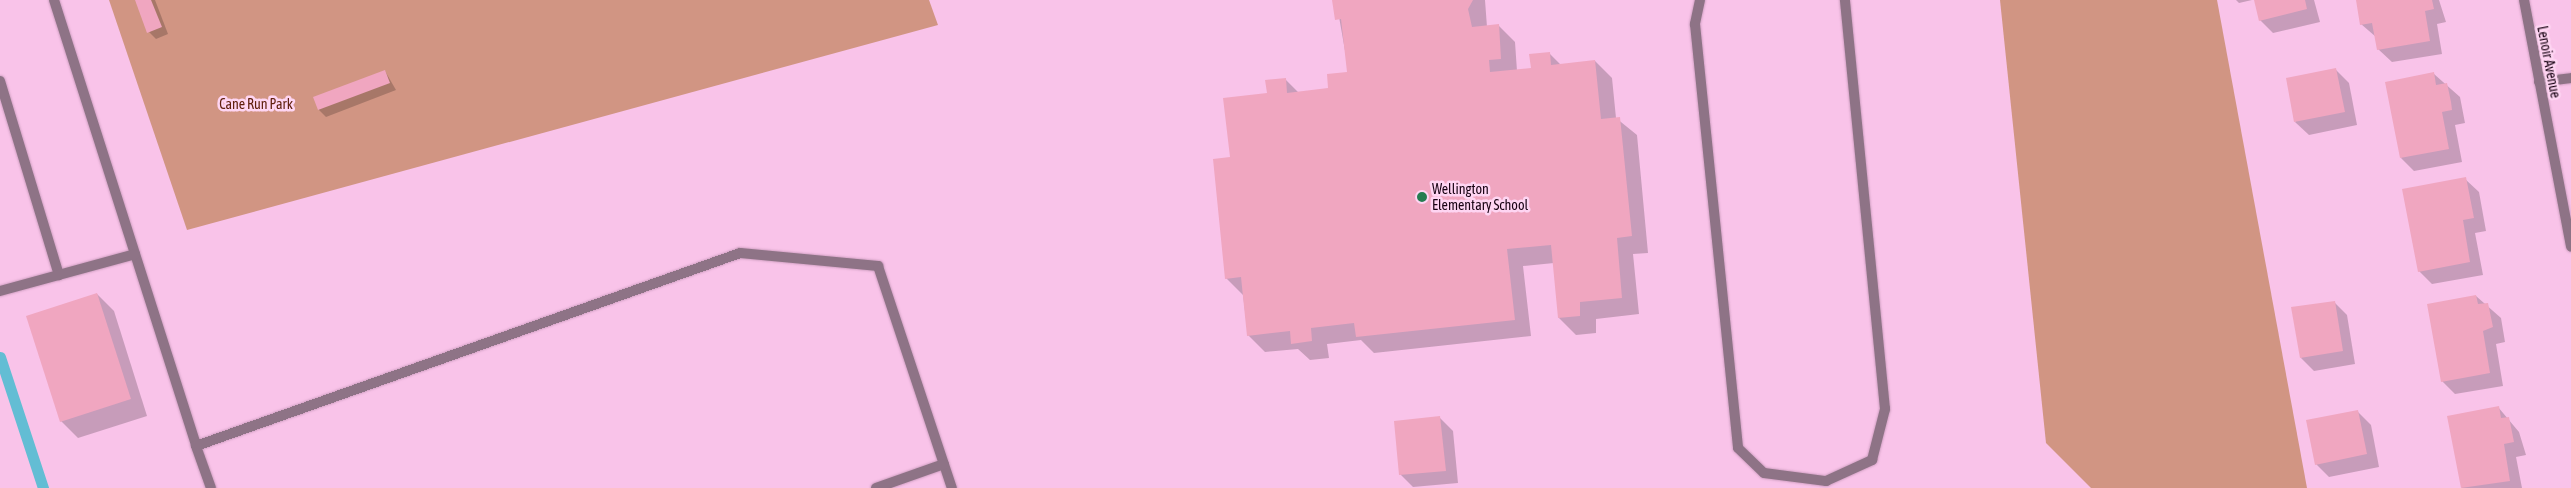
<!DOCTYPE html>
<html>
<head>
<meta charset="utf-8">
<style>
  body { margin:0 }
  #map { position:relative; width:2571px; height:488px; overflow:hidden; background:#f9c3e9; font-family:"Asap Condensed",sans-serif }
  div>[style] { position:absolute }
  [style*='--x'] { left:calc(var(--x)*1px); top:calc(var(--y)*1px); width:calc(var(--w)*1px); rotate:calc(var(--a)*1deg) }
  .green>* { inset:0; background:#d19583 }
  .shadow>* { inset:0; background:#0003 }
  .stream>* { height:11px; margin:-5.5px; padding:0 5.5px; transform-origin:5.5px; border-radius:5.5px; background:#63bdd4 }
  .building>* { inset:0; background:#f0a6c0 }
  .roads { filter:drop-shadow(0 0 1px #d0a0c2) drop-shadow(0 0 1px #d0a0c2) }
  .service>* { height:10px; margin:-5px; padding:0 5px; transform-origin:5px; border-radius:5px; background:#8e7386 }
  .minor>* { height:10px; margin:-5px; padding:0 5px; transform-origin:5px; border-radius:5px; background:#8e7386 }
  .dots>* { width:14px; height:14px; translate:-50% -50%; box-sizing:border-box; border:2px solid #fed5f2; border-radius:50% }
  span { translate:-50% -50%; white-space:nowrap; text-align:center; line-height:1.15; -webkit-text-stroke:5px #fed5f2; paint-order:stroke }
  .street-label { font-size:14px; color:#180313 }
  .park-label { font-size:14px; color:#60200d }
  .poi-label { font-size:14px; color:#180313 }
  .left { translate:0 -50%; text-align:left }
</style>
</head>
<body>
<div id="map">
  <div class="green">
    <div style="clip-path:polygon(109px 0,929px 0,938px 25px,187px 230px)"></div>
    <div style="clip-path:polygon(2000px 0,2217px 0,2307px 488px,2091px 488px,2046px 443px)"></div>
  </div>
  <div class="shadow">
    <div style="clip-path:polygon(136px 0,155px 0,168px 34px,156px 39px,149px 32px)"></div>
    <div style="clip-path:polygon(1336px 0,1485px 0,1487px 27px,1498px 25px,1515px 42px,1517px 71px,1532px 69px,1549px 53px,1561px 65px,1595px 61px,1612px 78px,1616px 118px,1637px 135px,1648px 253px,1633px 254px,1639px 314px,1596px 319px,1596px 333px,1576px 335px,1559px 318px,1554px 263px,1523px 266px,1531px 336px,1374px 353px,1361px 340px,1327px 344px,1329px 358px,1310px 360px,1298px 349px,1265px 352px,1248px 335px,1243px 295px,1226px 278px,1231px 158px,1268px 95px,1285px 79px,1299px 93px,1330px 89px,1349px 73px)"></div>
    <div style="clip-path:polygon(2236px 0,2252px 0,2239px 3px)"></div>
    <div style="clip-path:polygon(2255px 0,2314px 0,2320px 22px,2273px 33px,2260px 20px)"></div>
    <div style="clip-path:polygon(2357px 0,2439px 0,2446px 22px,2437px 24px,2442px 54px,2392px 62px,2378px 49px,2376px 37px,2361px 24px)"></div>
    <div style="clip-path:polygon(2336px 70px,2349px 83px,2357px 125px,2309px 135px,2295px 122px)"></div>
    <div style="clip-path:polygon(385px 71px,396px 90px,326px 117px,319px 110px,315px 98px)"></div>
    <div style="clip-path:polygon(2434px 74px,2460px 97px,2465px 123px,2455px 125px,2462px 162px,2414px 171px,2401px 158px)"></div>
    <div style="clip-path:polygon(2465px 179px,2479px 192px,2486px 231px,2475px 233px,2483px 275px,2432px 284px,2419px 271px)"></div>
    <div style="clip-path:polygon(97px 294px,114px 311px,147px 416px,78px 438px,61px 421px)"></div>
    <div style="clip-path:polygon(2476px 296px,2501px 318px,2505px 342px,2496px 344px,2503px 386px,2455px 394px,2442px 381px)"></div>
    <div style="clip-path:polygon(2334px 302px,2347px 315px,2355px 364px,2314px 371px,2301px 358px)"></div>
    <div style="clip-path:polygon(2498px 407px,2519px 432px,2526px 455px,2516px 457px,2522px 488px,2462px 488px,2449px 417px)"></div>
    <div style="clip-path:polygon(2358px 412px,2371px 425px,2379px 467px,2329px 477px,2316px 464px)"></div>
    <div style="clip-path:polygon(1440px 418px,1453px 431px,1458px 483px,1413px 487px,1400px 474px)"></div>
  </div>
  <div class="stream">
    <div style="--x:0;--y:357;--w:138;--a:71.8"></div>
  </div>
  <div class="building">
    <div style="clip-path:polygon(135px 0,151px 0,162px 27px,147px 33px)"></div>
    <div style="clip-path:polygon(1332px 0,1473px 0,1468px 9px,1472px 27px,1499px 24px,1501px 59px,1489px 60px,1490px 72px,1531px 68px,1529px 54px,1550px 52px,1551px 65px,1595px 60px,1601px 119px,1620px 117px,1632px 236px,1617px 238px,1622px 298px,1580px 302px,1580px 316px,1558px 318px,1551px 245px,1507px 249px,1515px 320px,1356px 337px,1354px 323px,1311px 328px,1312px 341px,1291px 344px,1290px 331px,1247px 336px,1241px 277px,1225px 279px,1213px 159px,1230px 157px,1223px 98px,1267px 93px,1265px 80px,1286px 78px,1287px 93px,1328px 88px,1327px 74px,1347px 72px,1341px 19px,1335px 20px)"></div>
    <div style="clip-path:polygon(2254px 0,2305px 0,2307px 9px,2259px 21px)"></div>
    <div style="clip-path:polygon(2356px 0,2432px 0,2434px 9px,2425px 11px,2430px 41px,2377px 50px,2372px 23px,2360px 25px)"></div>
    <div style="clip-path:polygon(2336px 68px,2345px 112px,2294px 122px,2286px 78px)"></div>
    <div style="clip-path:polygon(385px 70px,390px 83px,318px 110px,313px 97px)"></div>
    <div style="clip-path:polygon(2434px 72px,2436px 85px,2447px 83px,2451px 102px,2452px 110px,2442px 112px,2449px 149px,2400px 158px,2385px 82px)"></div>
    <div style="clip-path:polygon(2466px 177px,2474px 218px,2463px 220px,2470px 262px,2418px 272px,2402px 189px)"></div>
    <div style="clip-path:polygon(97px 293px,131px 399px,60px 422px,26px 316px)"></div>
    <div style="clip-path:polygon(2476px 295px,2478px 304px,2488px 303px,2493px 327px,2483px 331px,2490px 373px,2441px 382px,2427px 304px)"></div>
    <div style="clip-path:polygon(2335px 301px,2343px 351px,2300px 358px,2291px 307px)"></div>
    <div style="clip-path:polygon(2499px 406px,2501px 418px,2509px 417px,2514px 442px,2504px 444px,2510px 481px,2461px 488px,2447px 416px)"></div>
    <div style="clip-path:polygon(2358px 410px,2367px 454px,2315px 465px,2306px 420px)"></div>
    <div style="clip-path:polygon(1440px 416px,1446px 471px,1399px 475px,1394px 421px)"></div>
  </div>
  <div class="roads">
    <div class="service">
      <div style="--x:54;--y:0;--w:468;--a:72.3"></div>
      <div style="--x:1700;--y:0;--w:25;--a:102"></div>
      <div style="--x:1695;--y:24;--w:426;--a:84.2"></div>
      <div style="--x:1738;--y:448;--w:36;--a:44"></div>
      <div style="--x:1764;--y:473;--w:63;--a:7.4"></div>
      <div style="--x:1826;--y:481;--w:51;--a:-24.5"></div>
      <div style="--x:1872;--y:460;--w:53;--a:-75.7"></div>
      <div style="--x:1885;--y:409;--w:411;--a:-95.6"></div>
      <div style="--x:0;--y:81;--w:203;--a:73.1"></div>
      <div style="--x:0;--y:291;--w:140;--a:-15.3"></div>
      <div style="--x:211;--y:488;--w:45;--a:-109.7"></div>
      <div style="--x:196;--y:446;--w:577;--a:-19.53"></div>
      <div style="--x:740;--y:253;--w:139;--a:5.4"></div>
      <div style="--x:878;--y:266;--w:234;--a:71.6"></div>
      <div style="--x:876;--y:488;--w:72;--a:-19.4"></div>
    </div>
    <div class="minor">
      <div style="--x:2524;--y:0;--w:251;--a:79.2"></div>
      <div style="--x:2539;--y:82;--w:32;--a:-7"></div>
    </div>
  </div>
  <div class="dots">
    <div style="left:1422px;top:197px;background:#257d51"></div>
  </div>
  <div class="street-label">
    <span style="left:2549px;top:62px;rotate:79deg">Lenoir Avenue</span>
  </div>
  <div class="park-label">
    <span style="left:256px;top:104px">Cane Run Park</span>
  </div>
  <div class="poi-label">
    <span class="left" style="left:1432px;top:197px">Wellington<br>Elementary School</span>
  </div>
</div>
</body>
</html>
